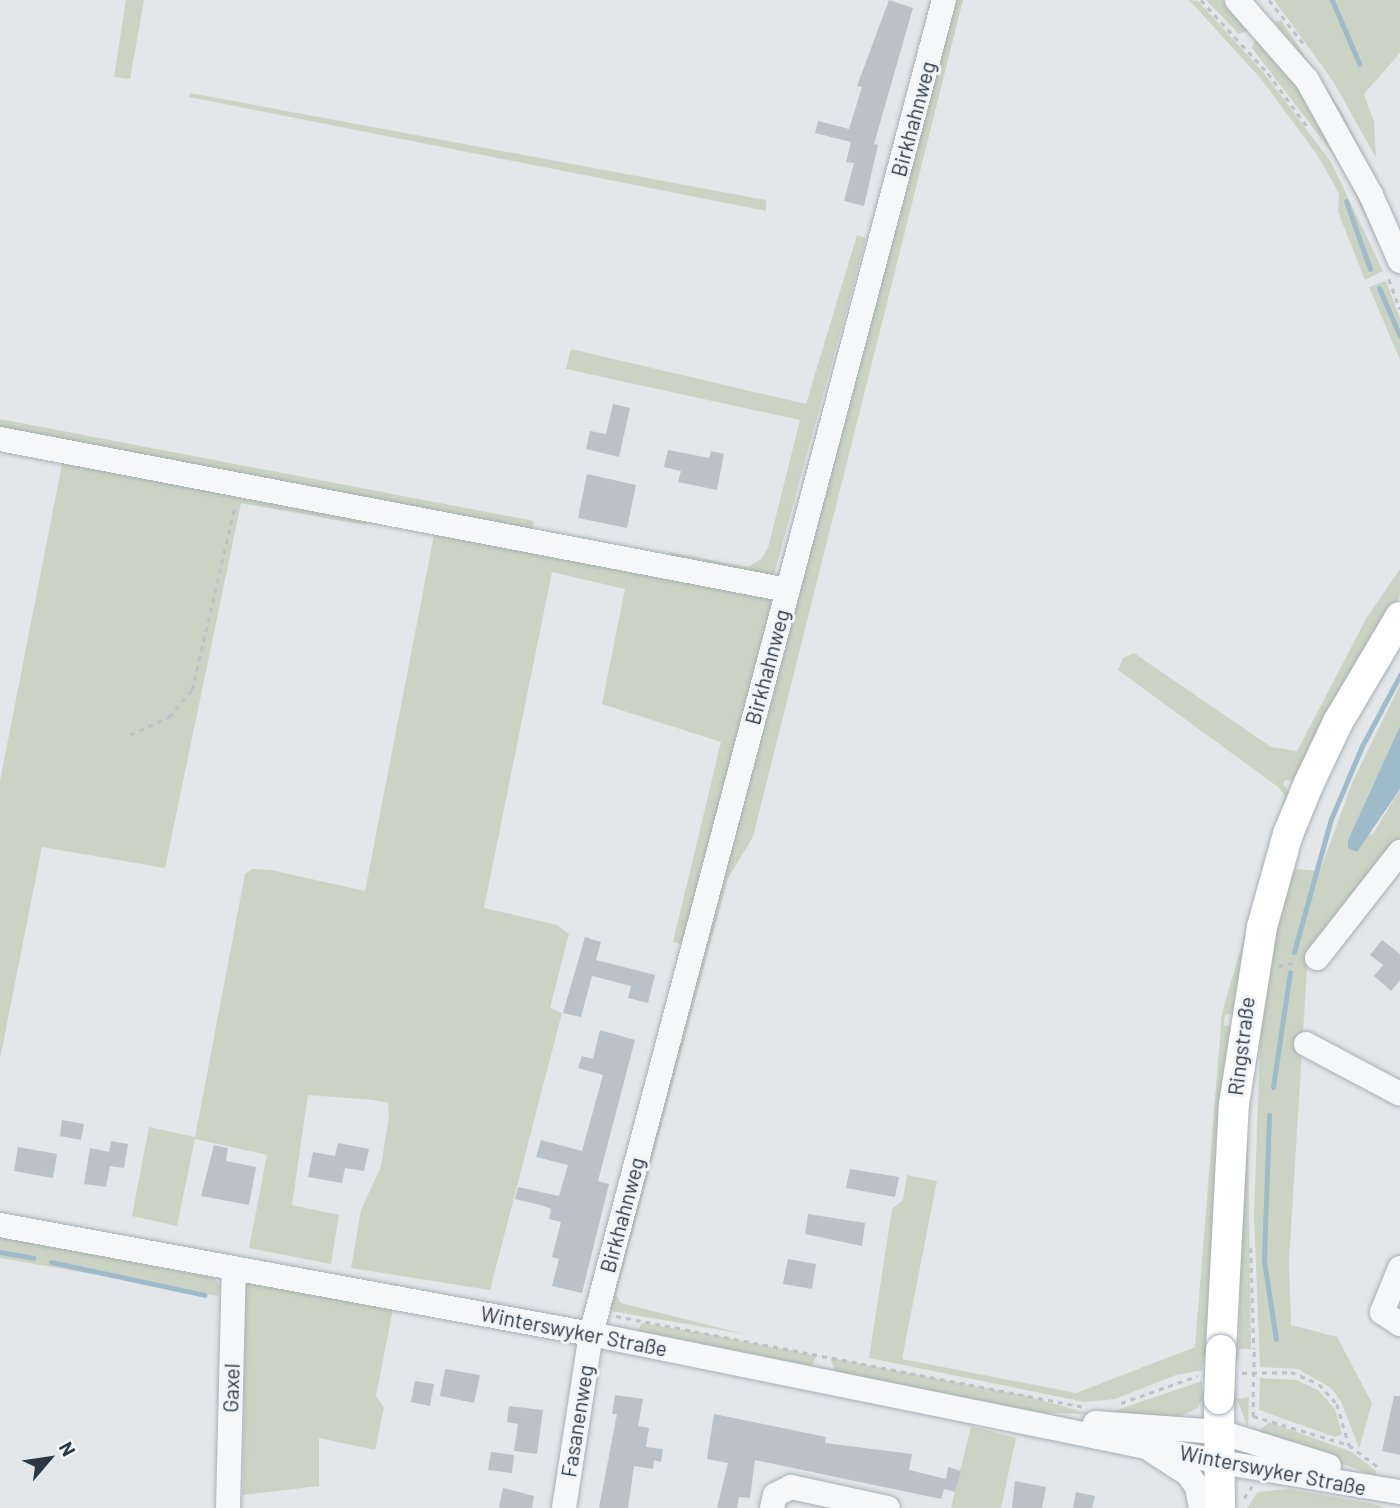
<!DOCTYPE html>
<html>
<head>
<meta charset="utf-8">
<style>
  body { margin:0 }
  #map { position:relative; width:1400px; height:1508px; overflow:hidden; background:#e3e7ea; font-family:Barlow,sans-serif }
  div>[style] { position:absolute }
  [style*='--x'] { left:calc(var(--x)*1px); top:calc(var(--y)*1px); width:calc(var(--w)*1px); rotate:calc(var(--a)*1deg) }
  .green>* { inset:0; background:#cbd4c4 }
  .water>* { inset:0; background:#9fbbc9 }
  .stream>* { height:5px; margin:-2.5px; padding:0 2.5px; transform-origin:2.5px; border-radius:2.5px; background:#9fbbc9 }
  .building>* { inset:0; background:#bac1c7 }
  .path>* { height:2.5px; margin-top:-1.25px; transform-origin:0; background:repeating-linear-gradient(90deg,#bcc2c6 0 5px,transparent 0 10px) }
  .roads { filter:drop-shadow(0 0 2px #a8afb4) drop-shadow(0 0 2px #a8afb4) }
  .minor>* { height:24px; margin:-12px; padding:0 12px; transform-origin:12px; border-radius:12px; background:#f5f7f9 }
  .major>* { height:30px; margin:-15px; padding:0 15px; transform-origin:15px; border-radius:15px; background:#fff }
  .path-bridge>* { height:2.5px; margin-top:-1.25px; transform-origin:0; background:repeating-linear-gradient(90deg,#bcc2c6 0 5px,transparent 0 10px) }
  .bridges { filter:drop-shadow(0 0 2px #a2aeb6) drop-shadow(0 0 2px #a2aeb6) }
  .major-bridge>* { height:30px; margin:-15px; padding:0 15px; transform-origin:15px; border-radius:15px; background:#fff }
  span { translate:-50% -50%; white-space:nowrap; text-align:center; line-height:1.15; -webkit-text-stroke:6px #f2f5f8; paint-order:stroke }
  .street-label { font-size:21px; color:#2b3842 }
  .north { position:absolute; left:14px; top:1424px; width:70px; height:70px; -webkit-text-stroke:5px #f2f5f8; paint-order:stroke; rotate:61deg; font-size:19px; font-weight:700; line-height:28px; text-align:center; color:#2b3842 }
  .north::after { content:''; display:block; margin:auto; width:24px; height:32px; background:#2b3842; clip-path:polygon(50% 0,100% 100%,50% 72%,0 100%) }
</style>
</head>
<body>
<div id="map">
  <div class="green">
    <div style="clip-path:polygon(126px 0,144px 0,130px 79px,114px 77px)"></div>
    <div style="clip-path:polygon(951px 0,963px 0,753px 837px,728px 878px,616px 1295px,621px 1303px,744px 1334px,611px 1311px,610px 1300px)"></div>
    <div style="clip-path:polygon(1189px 0,1198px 1px,1264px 73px,1331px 162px,1383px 271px,1365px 280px,1338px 212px,1339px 193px,1316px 153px,1261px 79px)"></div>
    <div style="clip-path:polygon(1206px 0,1222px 0,1250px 30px,1239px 34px)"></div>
    <div style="clip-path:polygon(1274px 0,1400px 0,1400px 53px,1364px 94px,1374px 122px,1376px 158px,1333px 81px)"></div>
    <div style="clip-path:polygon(1281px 20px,1342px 112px,1381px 190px,1303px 57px,1275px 22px)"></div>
    <div style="clip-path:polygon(1257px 37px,1300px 89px,1350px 172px,1386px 260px,1340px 163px,1252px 48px)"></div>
    <div style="clip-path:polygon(190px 93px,766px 200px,766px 211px,189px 97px)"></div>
    <div style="clip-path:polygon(857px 235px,866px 238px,774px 575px,669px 562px,669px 552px,748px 567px,761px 559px,768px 548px,800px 420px,566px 369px,571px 349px,806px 404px)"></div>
    <div style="clip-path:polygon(1386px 281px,1400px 318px,1400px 360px,1369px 287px)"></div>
    <div style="clip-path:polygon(0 419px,534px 521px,532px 537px,0 435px)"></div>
    <div style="clip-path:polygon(63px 459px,778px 595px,687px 942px,681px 944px,673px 942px,721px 742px,602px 704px,625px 589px,552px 572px,484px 908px,557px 925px,569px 934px,550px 1008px,562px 1013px,490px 1290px,351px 1268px,361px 1210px,381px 1166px,389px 1116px,388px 1103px,374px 1100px,308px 1095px,292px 1205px,339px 1215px,331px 1264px,249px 1248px,267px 1155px,195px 1139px,177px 1226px,132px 1216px,149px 1127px,195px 1137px,245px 874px,252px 869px,271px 870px,365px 891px,435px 530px,371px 518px,365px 525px,241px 503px,165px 868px,42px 847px,0 1059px,0 781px)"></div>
    <div style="clip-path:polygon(1400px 569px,1400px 596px,1296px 781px,1285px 780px,1283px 784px,1290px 793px,1236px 1013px,1225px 1015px,1224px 1025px,1234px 1028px,1203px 1370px,1176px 1375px,1115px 1399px,1085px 1402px,869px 1358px,892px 1209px,903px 1200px,907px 1175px,937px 1181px,902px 1359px,1076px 1393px,1195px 1347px,1222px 1013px,1285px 796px,1278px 787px,1118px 670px,1123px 658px,1134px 653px,1271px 747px,1297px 751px,1366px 619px)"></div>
    <div style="clip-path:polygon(1400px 685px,1400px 726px,1348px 840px,1373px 834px,1400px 789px,1400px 843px,1308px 953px,1289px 1261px,1291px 1325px,1337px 1337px,1372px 1403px,1359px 1448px,1341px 1401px,1331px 1388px,1298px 1369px,1260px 1367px,1254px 1215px,1263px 961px,1285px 868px,1320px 871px,1352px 783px)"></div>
    <div style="clip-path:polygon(1242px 1139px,1248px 1139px,1251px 1349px,1239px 1349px)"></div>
    <div style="clip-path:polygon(0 1237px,215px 1278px,220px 1287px,218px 1296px,0 1258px)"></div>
    <div style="clip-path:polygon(248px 1283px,393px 1309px,376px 1396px,384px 1407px,375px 1450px,319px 1438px,319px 1486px,243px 1495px,245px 1285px)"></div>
    <div style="clip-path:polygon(642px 1323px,707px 1334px,817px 1356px,811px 1366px,638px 1331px)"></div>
    <div style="clip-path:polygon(830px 1358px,1026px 1396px,1084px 1412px,1111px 1412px,1202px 1381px,1202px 1398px,1198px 1408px,1174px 1419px,1037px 1412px,836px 1373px)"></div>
    <div style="clip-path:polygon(1260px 1378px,1296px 1380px,1318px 1390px,1335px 1409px,1342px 1434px,1335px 1437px,1259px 1410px)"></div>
    <div style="clip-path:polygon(1249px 1397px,1248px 1428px,1237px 1399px)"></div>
    <div style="clip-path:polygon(1269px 1422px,1352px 1452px,1376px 1471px,1375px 1476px,1258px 1432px)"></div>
    <div style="clip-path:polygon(971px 1426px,1016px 1438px,1001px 1508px,951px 1508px)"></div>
    <div style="clip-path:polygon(1288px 1489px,1369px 1503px,1386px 1508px,1247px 1508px,1258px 1492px)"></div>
  </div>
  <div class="water">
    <div style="clip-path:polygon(1400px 726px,1400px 789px,1357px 852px,1348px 848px,1348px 840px)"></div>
  </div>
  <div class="stream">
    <div style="--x:1332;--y:0;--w:69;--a:66.8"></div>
    <div style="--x:1346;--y:201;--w:72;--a:70.6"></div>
    <div style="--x:1379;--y:288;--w:52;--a:66.4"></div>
    <div style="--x:1294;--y:952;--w:138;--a:-74.5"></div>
    <div style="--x:1331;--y:819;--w:79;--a:-67"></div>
    <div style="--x:1362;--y:746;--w:81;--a:-61.8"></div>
    <div style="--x:1273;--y:1087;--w:116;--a:-81.6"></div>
    <div style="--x:1269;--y:1115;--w:146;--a:92"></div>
    <div style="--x:1264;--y:1261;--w:79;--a:81.3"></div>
    <div style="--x:0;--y:1252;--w:34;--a:10"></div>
    <div style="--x:51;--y:1262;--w:157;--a:12.1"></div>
  </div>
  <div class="building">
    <div style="clip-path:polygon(889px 0,913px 8px,874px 144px,878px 145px,864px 206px,844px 201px,854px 163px,846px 162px,851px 142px,815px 133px,818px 121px,849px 129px,862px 87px,857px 86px)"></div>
    <div style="clip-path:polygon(613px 404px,630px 408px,619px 457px,586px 449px,590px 431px,606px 434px)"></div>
    <div style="clip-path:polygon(668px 450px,709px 458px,711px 451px,724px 454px,717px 490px,678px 482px,681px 471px,664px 467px)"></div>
    <div style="clip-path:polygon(587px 474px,636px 485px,627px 528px,578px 518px)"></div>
    <div style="clip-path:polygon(585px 937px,601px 942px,596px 960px,655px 975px,648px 1003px,628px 998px,631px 986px,592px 976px,581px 1017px,563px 1013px)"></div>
    <div style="clip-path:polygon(1382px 940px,1400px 954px,1400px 980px,1391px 991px,1374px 976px,1383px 965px,1370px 955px)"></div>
    <div style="clip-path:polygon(600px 1030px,635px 1040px,598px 1181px,609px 1184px,582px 1293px,552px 1286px,559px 1259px,552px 1257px,561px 1222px,549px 1219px,551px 1209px,544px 1206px,515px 1199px,518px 1187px,559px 1196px,568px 1165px,536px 1157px,541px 1140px,582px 1151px,603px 1075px,578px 1068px,582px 1056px,593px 1059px)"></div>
    <div style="clip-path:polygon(62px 1120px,84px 1124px,81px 1140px,60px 1136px)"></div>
    <div style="clip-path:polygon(111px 1141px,128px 1144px,124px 1168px,110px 1166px,106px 1187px,84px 1184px,90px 1148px,109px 1152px)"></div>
    <div style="clip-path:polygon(338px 1143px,369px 1149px,364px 1171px,345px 1168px,342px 1183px,308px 1177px,313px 1152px,335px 1156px)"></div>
    <div style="clip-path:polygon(214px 1145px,228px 1148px,226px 1161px,256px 1167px,249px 1205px,201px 1196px)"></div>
    <div style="clip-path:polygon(18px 1147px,57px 1154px,53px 1178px,14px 1171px)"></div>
    <div style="clip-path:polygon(850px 1169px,899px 1177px,895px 1197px,846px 1188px)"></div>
    <div style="clip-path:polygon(808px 1214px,865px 1223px,862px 1246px,805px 1234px)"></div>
    <div style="clip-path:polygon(788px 1259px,816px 1264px,812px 1289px,783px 1284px)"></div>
    <div style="clip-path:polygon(445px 1369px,480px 1375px,474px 1403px,440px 1396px)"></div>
    <div style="clip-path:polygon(415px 1381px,434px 1384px,430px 1406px,411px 1402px)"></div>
    <div style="clip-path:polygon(615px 1395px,643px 1399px,638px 1426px,649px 1428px,646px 1447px,663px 1449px,661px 1462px,654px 1460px,653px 1469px,634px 1466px,628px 1508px,599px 1508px,617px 1414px,612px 1414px)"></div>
    <div style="clip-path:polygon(1394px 1396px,1400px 1396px,1400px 1455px,1382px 1451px)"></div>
    <div style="clip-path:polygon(509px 1406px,543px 1410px,537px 1454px,514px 1451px,518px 1424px,507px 1422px)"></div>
    <div style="clip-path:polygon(714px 1414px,826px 1437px,825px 1443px,912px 1454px,909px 1470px,946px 1479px,948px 1467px,961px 1471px,955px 1492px,944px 1489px,941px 1499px,755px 1460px,750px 1498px,739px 1497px,737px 1508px,717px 1508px,728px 1463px,707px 1459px)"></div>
    <div style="clip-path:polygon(491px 1452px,514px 1455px,512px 1473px,488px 1470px)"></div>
    <div style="clip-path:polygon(1015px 1481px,1046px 1487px,1042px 1508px,1012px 1508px)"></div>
    <div style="clip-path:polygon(503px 1488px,534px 1496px,532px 1508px,499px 1508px)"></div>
    <div style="clip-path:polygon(1076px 1492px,1095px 1496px,1092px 1508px,1073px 1508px)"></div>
  </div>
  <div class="path">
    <div style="--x:1201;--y:0;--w:99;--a:47.5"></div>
    <div style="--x:1268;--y:73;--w:66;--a:53.7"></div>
    <div style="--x:1269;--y:0;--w:56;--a:51.5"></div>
    <div style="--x:1389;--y:279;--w:32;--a:70"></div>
    <div style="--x:130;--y:735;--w:43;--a:-24.8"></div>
    <div style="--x:169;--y:717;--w:35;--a:-50"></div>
    <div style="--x:192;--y:690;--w:190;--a:-76.9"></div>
    <div style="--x:1278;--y:966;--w:21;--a:-11"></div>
    <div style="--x:1251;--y:1248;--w:101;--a:88.3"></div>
    <div style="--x:616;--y:1316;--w:476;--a:11"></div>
    <div style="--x:1242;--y:1373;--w:49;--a:-1.2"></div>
    <div style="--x:1291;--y:1372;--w:30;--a:23"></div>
    <div style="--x:1319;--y:1384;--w:27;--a:48"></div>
    <div style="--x:1337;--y:1404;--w:43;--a:73.7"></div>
    <div style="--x:1121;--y:1403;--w:81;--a:-19.6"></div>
    <div style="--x:1253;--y:1416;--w:100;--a:16.8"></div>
    <div style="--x:1349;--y:1445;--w:39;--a:37"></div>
    <div style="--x:1253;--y:1417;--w:20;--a:-90"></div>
    <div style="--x:1244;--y:1498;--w:14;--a:-56"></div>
  </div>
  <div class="roads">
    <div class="minor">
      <div style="--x:1237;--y:0;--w:106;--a:48.8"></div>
      <div style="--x:1307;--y:80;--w:132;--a:60.9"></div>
      <div style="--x:1371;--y:195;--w:72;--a:66.3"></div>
      <div style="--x:0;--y:439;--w:801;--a:10.86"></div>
      <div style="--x:1317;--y:958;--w:135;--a:-51.9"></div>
      <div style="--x:1306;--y:1044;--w:106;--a:28"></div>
      <div style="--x:0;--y:1225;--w:601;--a:10.45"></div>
      <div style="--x:591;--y:1334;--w:642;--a:11.5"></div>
      <div style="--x:1220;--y:1462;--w:182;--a:9.5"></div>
      <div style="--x:1400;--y:1268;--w:48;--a:112.2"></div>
      <div style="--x:1382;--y:1312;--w:22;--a:34"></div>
      <div style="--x:1095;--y:1423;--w:125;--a:4.1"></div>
      <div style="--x:1220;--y:1432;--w:114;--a:17.3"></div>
      <div style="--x:1152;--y:1451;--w:43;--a:32.6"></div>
      <div style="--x:1188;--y:1474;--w:16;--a:55"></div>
      <div style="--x:1197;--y:1487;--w:21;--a:79"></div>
      <div style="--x:228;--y:1508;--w:240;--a:-88.6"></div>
      <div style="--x:564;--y:1508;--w:176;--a:-81.2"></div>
      <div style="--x:591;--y:1334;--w:1380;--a:-75.18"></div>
      <div style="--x:772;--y:1508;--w:13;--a:-77"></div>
      <div style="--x:775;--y:1495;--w:18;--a:-27"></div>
      <div style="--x:791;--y:1487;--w:99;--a:12.2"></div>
    </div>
    <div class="major">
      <div style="--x:1221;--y:1350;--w:246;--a:-87"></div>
      <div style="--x:1234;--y:1104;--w:179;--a:-81"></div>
      <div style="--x:1262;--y:927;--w:97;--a:-74.4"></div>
      <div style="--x:1288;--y:834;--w:55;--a:-67.6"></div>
      <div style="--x:1309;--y:783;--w:68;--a:-64.6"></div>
      <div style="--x:1338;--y:722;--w:122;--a:-59.4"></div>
      <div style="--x:1219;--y:1399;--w:109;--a:89.5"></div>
    </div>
  </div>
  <div class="path-bridge">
    <div style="--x:1253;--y:1397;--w:48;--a:-88.8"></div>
  </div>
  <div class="bridges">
    <div class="major-bridge">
      <div style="--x:1219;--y:1399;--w:49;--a:-87.7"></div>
    </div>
  </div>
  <div class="street-label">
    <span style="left:913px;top:119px;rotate:-75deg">Birkhahnweg</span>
    <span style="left:767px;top:667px;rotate:-75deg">Birkhahnweg</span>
    <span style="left:1241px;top:1046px;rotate:-83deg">Ringstraße</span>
    <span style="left:622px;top:1215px;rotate:-75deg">Birkhahnweg</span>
    <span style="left:574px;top:1331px;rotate:11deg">Winterswyker Straße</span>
    <span style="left:231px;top:1388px;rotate:-88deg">Gaxel</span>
    <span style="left:577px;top:1421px;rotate:-81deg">Fasanenweg</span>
    <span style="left:1273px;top:1470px;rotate:11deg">Winterswyker Straße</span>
  </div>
  <div class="north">N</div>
</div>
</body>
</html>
